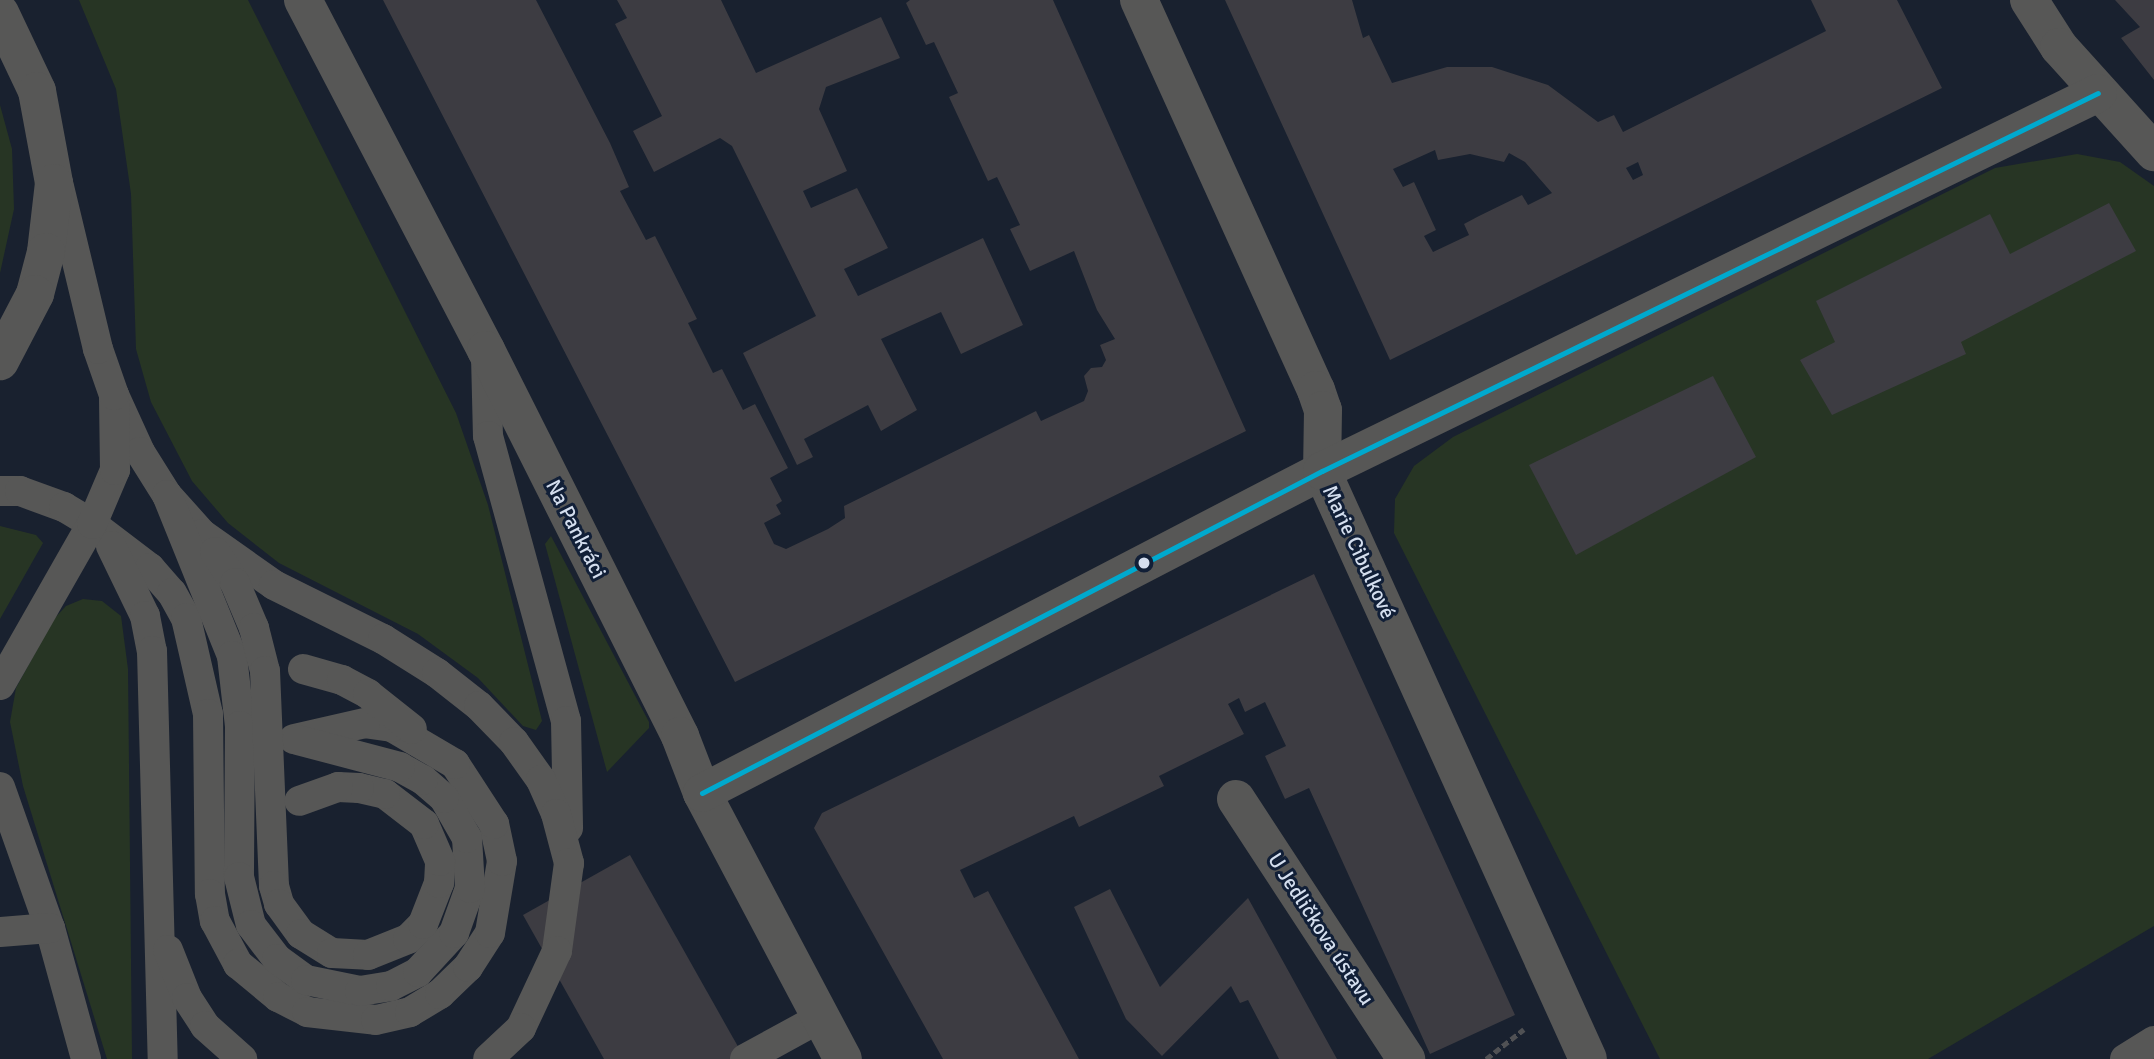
<!DOCTYPE html>
<html>
<head>
<meta charset="utf-8">
<style>
  body { margin:0 }
  #map { position:relative; width:2154px; height:1059px; overflow:hidden; background:#19212f; font-family:Signika,sans-serif }
  div>[style] { position:absolute }
  [style*='--x'] { left:calc(var(--x)*1px); top:calc(var(--y)*1px); width:calc(var(--w)*1px); rotate:calc(var(--a)*1deg) }
  .green>* { inset:0; background:#273524 }
  .building>* { inset:0; background:#3d3c42 }
  .path>* { height:4.5px; margin-top:-2.25px; transform-origin:0; background:repeating-linear-gradient(90deg,#505154 0 7px,transparent 0 10.5px) }
  .service>* { height:30px; margin:-15px; padding:0 15px; transform-origin:15px; border-radius:15px; background:#575756 }
  .minor>* { height:38px; margin:-19px; padding:0 19px; transform-origin:19px; border-radius:19px; background:#575756 }
  .tertiary>* { height:38px; margin:-19px; padding:0 19px; transform-origin:19px; border-radius:19px; background:#575756 }
  .bus-1>* { height:5px; margin:-2.5px; padding:0 2.5px; transform-origin:2.5px; border-radius:2.5px; background:#00a9ce }
  .dots>* { width:19px; height:19px; translate:-50% -50%; box-sizing:border-box; border:4px solid #111f37; border-radius:50% }
  span { translate:-50% -50%; white-space:nowrap; text-align:center; line-height:1.15; -webkit-text-stroke:6px #111f37; paint-order:stroke }
  .street-label { font-size:21px; color:#d4deee }
</style>
</head>
<body>
<div id="map">
  <div class="green">
    <div style="clip-path:polygon(79px 0,248px 0,456px 413px,488px 505px,542px 721px,536px 730px,523px 726px,478px 678px,418px 634px,279px 563px,228px 523px,192px 481px,151px 402px,136px 349px,131px 194px,116px 89px)"></div>
    <div style="clip-path:polygon(0 105px,12px 149px,14px 209px,0 273px)"></div>
    <div style="clip-path:polygon(2077px 154px,2120px 162px,2154px 186px,2154px 926px,1928px 1059px,1660px 1059px,1394px 533px,1395px 499px,1414px 466px,1453px 437px,1995px 168px)"></div>
    <div style="clip-path:polygon(0 526px,36px 535px,43px 543px,0 619px)"></div>
    <div style="clip-path:polygon(551px 536px,649px 722px,649px 728px,607px 772px,545px 544px)"></div>
    <div style="clip-path:polygon(83px 599px,102px 601px,121px 616px,128px 669px,132px 1059px,107px 1059px,23px 786px,10px 722px,16px 688px,53px 620px,66px 606px)"></div>
  </div>
  <div class="building">
    <div style="clip-path:polygon(383px 0,536px 0,610px 143px,629px 187px,620px 191px,646px 240px,655px 236px,697px 319px,688px 323px,713px 373px,722px 369px,743px 410px,755px 404px,788px 468px,770px 478px,782px 501px,776px 505px,781px 514px,764px 523px,774px 544px,786px 549px,828px 529px,845px 518px,844px 506px,1036px 411px,1041px 421px,1084px 401px,1088px 391px,1084px 376px,1091px 368px,1102px 367px,1106px 360px,1100px 345px,1115px 339px,1097px 310px,1074px 251px,1030px 271px,1010px 229px,1020px 225px,997px 177px,988px 181px,949px 97px,958px 93px,934px 42px,926px 45px,906px 3px,910px 0,1053px 0,1246px 431px,735px 682px)"></div>
    <div style="clip-path:polygon(617px 0,721px 0,756px 73px,881px 17px,900px 58px,826px 87px,819px 109px,847px 171px,803px 191px,811px 208px,857px 188px,888px 248px,844px 269px,858px 296px,983px 238px,1023px 325px,961px 354px,941px 312px,881px 339px,917px 410px,881px 431px,868px 405px,804px 439px,813px 457px,797px 465px,743px 353px,816px 316px,732px 146px,720px 138px,654px 172px,633px 131px,662px 116px,615px 24px,627px 18px)"></div>
    <div style="clip-path:polygon(evenodd,1225px 0,1352px 0,1363px 38px,1369px 35px,1392px 83px,1447px 67px,1492px 67px,1548px 85px,1598px 122px,1614px 115px,1623px 132px,1826px 31px,1811px 0,1897px 0,1942px 88px,1390px 360px,1225px 0,1435px 150px,1438px 160px,1470px 154px,1504px 162px,1509px 153px,1525px 162px,1552px 193px,1528px 205px,1522px 195px,1479px 216px,1464px 224px,1469px 235px,1433px 252px,1424px 236px,1436px 230px,1414px 182px,1403px 187px,1393px 169px,1435px 150px,1225px 0,1638px 162px,1643px 175px,1633px 180px,1626px 168px,1638px 162px)"></div>
    <div style="clip-path:polygon(2115px 0,2154px 0,2154px 80px,2121px 38px,2140px 27px)"></div>
    <div style="clip-path:polygon(2109px 203px,2136px 251px,1961px 342px,1966px 354px,1832px 415px,1800px 360px,1835px 342px,1816px 301px,1990px 214px,2010px 254px)"></div>
    <div style="clip-path:polygon(1713px 376px,1756px 457px,1576px 555px,1529px 465px)"></div>
    <div style="clip-path:polygon(1314px 574px,1515px 1015px,1430px 1054px,1309px 788px,1285px 799px,1265px 756px,1286px 746px,1265px 702px,1245px 712px,1239px 698px,1228px 704px,1244px 734px,1159px 776px,1164px 786px,1079px 827px,1074px 816px,960px 870px,974px 898px,988px 891px,1079px 1059px,943px 1059px,814px 828px,822px 813px)"></div>
    <div style="clip-path:polygon(630px 855px,745px 1059px,604px 1059px,523px 915px)"></div>
    <div style="clip-path:polygon(1110px 889px,1160px 987px,1248px 898px,1337px 1059px,1279px 1059px,1248px 1000px,1240px 1003px,1231px 986px,1162px 1056px,1126px 1019px,1074px 907px)"></div>
  </div>
  <div class="path">
    <div style="--x:1486;--y:1059;--w:48;--a:-38.3"></div>
  </div>
  <div class="service">
    <div style="--x:486;--y:356;--w:80;--a:88.6"></div>
    <div style="--x:488;--y:436;--w:295;--a:74.7"></div>
    <div style="--x:566;--y:721;--w:107;--a:88.9"></div>
    <div style="--x:114;--y:395;--w:63;--a:65.5"></div>
    <div style="--x:140;--y:452;--w:51;--a:57.9"></div>
    <div style="--x:167;--y:495;--w:52;--a:48.1"></div>
    <div style="--x:202;--y:534;--w:88;--a:35.3"></div>
    <div style="--x:274;--y:585;--w:122;--a:26.4"></div>
    <div style="--x:383;--y:639;--w:64;--a:32.2"></div>
    <div style="--x:437;--y:673;--w:53;--a:38.2"></div>
    <div style="--x:479;--y:706;--w:50;--a:45.8"></div>
    <div style="--x:514;--y:742;--w:47;--a:54.6"></div>
    <div style="--x:541;--y:780;--w:37;--a:66"></div>
    <div style="--x:556;--y:814;--w:51;--a:75.1"></div>
    <div style="--x:569;--y:863;--w:89;--a:97.8"></div>
    <div style="--x:557;--y:951;--w:85;--a:115.1"></div>
    <div style="--x:521;--y:1028;--w:45;--a:136.8"></div>
    <div style="--x:0;--y:491;--w:20;--a:0"></div>
    <div style="--x:20;--y:491;--w:47;--a:20"></div>
    <div style="--x:64;--y:507;--w:33;--a:31"></div>
    <div style="--x:92;--y:524;--w:73;--a:37.2"></div>
    <div style="--x:150;--y:568;--w:33;--a:49"></div>
    <div style="--x:172;--y:593;--w:29;--a:61"></div>
    <div style="--x:186;--y:618;--w:98;--a:77.1"></div>
    <div style="--x:208;--y:714;--w:180;--a:89.4"></div>
    <div style="--x:210;--y:894;--w:27;--a:80"></div>
    <div style="--x:215;--y:921;--w:49;--a:61.9"></div>
    <div style="--x:238;--y:964;--w:52;--a:39.5"></div>
    <div style="--x:278;--y:997;--w:33;--a:27"></div>
    <div style="--x:307;--y:1012;--w:69;--a:6.6"></div>
    <div style="--x:376;--y:1020;--w:35;--a:-13"></div>
    <div style="--x:410;--y:1012;--w:35;--a:-31"></div>
    <div style="--x:440;--y:994;--w:39;--a:-44"></div>
    <div style="--x:468;--y:967;--w:40;--a:-57.1"></div>
    <div style="--x:490;--y:933;--w:73;--a:-80.5"></div>
    <div style="--x:502;--y:861;--w:38;--a:-102"></div>
    <div style="--x:494;--y:824;--w:72;--a:-123"></div>
    <div style="--x:455;--y:764;--w:73;--a:-149.6"></div>
    <div style="--x:392;--y:727;--w:27;--a:-172"></div>
    <div style="--x:365;--y:723;--w:73;--a:167.3"></div>
    <div style="--x:167;--y:495;--w:174;--a:68"></div>
    <div style="--x:232;--y:656;--w:70;--a:83.5"></div>
    <div style="--x:240;--y:726;--w:151;--a:90.4"></div>
    <div style="--x:239;--y:877;--w:49;--a:76"></div>
    <div style="--x:251;--y:925;--w:43;--a:52.6"></div>
    <div style="--x:277;--y:959;--w:36;--a:36"></div>
    <div style="--x:306;--y:980;--w:55;--a:11.5"></div>
    <div style="--x:360;--y:991;--w:31;--a:-9"></div>
    <div style="--x:391;--y:986;--w:30;--a:-27"></div>
    <div style="--x:418;--y:972;--w:53;--a:-47.3"></div>
    <div style="--x:454;--y:933;--w:48;--a:-70.4"></div>
    <div style="--x:470;--y:888;--w:50;--a:-93.4"></div>
    <div style="--x:467;--y:838;--w:46;--a:-119.9"></div>
    <div style="--x:444;--y:798;--w:28;--a:-139"></div>
    <div style="--x:423;--y:780;--w:26;--a:-151"></div>
    <div style="--x:400;--y:767;--w:106;--a:-165.2"></div>
    <div style="--x:111;--y:546;--w:78;--a:64.1"></div>
    <div style="--x:145;--y:616;--w:36;--a:79"></div>
    <div style="--x:152;--y:651;--w:408;--a:88.5"></div>
    <div style="--x:215;--y:552;--w:37;--a:57"></div>
    <div style="--x:235;--y:583;--w:49;--a:67.1"></div>
    <div style="--x:254;--y:628;--w:44;--a:75.7"></div>
    <div style="--x:265;--y:671;--w:215;--a:87.6"></div>
    <div style="--x:274;--y:886;--w:19;--a:74"></div>
    <div style="--x:279;--y:904;--w:37;--a:54"></div>
    <div style="--x:301;--y:934;--w:36;--a:32"></div>
    <div style="--x:332;--y:953;--w:36;--a:3"></div>
    <div style="--x:368;--y:955;--w:43;--a:-21.8"></div>
    <div style="--x:408;--y:939;--w:21;--a:-45"></div>
    <div style="--x:423;--y:924;--w:44;--a:-68.7"></div>
    <div style="--x:439;--y:883;--w:22;--a:-87"></div>
    <div style="--x:440;--y:861;--w:40;--a:-113.4"></div>
    <div style="--x:424;--y:824;--w:49;--a:-142.4"></div>
    <div style="--x:385;--y:794;--w:27;--a:-167"></div>
    <div style="--x:359;--y:788;--w:21;--a:-177"></div>
    <div style="--x:338;--y:787;--w:41;--a:160.3"></div>
    <div style="--x:303;--y:669;--w:41;--a:15.8"></div>
    <div style="--x:342;--y:680;--w:30;--a:28"></div>
    <div style="--x:368;--y:694;--w:56;--a:38.5"></div>
    <div style="--x:0;--y:685;--w:185;--a:-60.3"></div>
    <div style="--x:92;--y:524;--w:59;--a:-66.9"></div>
    <div style="--x:115;--y:470;--w:75;--a:-90.8"></div>
    <div style="--x:114;--y:395;--w:49;--a:-109.2"></div>
    <div style="--x:98;--y:349;--w:168;--a:-103.5"></div>
    <div style="--x:0;--y:787;--w:150;--a:70.5"></div>
    <div style="--x:50;--y:928;--w:136;--a:74.6"></div>
    <div style="--x:0;--y:932;--w:50;--a:-4.6"></div>
    <div style="--x:168;--y:950;--w:52;--a:68.4"></div>
    <div style="--x:187;--y:998;--w:33;--a:57"></div>
    <div style="--x:205;--y:1026;--w:50;--a:41.7"></div>
    <div style="--x:745;--y:1059;--w:85;--a:-28.7"></div>
    <div style="--x:2125;--y:1059;--w:34;--a:-32"></div>
  </div>
  <div class="minor">
    <div style="--x:303;--y:0;--w:395;--a:62.4"></div>
    <div style="--x:486;--y:350;--w:432;--a:63.3"></div>
    <div style="--x:680;--y:736;--w:61;--a:68.9"></div>
    <div style="--x:702;--y:793;--w:301;--a:62.1"></div>
    <div style="--x:1139;--y:0;--w:428;--a:65.6"></div>
    <div style="--x:1316;--y:390;--w:21;--a:71"></div>
    <div style="--x:1323;--y:410;--w:61;--a:90.9"></div>
    <div style="--x:1322;--y:471;--w:645;--a:65.66"></div>
    <div style="--x:2029;--y:0;--w:56;--a:57.4"></div>
    <div style="--x:2059;--y:47;--w:142;--a:47.9"></div>
    <div style="--x:702;--y:793;--w:699;--a:-27.45"></div>
    <div style="--x:1322;--y:471;--w:863;--a:-25.97"></div>
    <div style="--x:1236;--y:799;--w:311;--a:56.8"></div>
  </div>
  <div class="tertiary">
    <div style="--x:0;--y:13;--w:86;--a:64.6"></div>
    <div style="--x:37;--y:91;--w:94;--a:79.5"></div>
    <div style="--x:54;--y:183;--w:69;--a:96.6"></div>
    <div style="--x:46;--y:252;--w:43;--a:104.7"></div>
    <div style="--x:35;--y:294;--w:76;--a:117.6"></div>
  </div>
  <div class="bus-1">
    <div style="--x:702;--y:793;--w:699;--a:-27.45"></div>
    <div style="--x:1322;--y:471;--w:863;--a:-25.97"></div>
  </div>
  <div class="dots">
    <div style="left:1144px;top:563px;background:#d4deee"></div>
  </div>
  <div class="street-label">
    <span style="left:576px;top:529px;rotate:63deg">Na Pankráci</span>
    <span style="left:1359px;top:552px;rotate:65deg">Marie Cibulkové</span>
    <span style="left:1321px;top:929px;rotate:57deg">U Jedličkova ústavu</span>
  </div>
</div>
</body>
</html>
